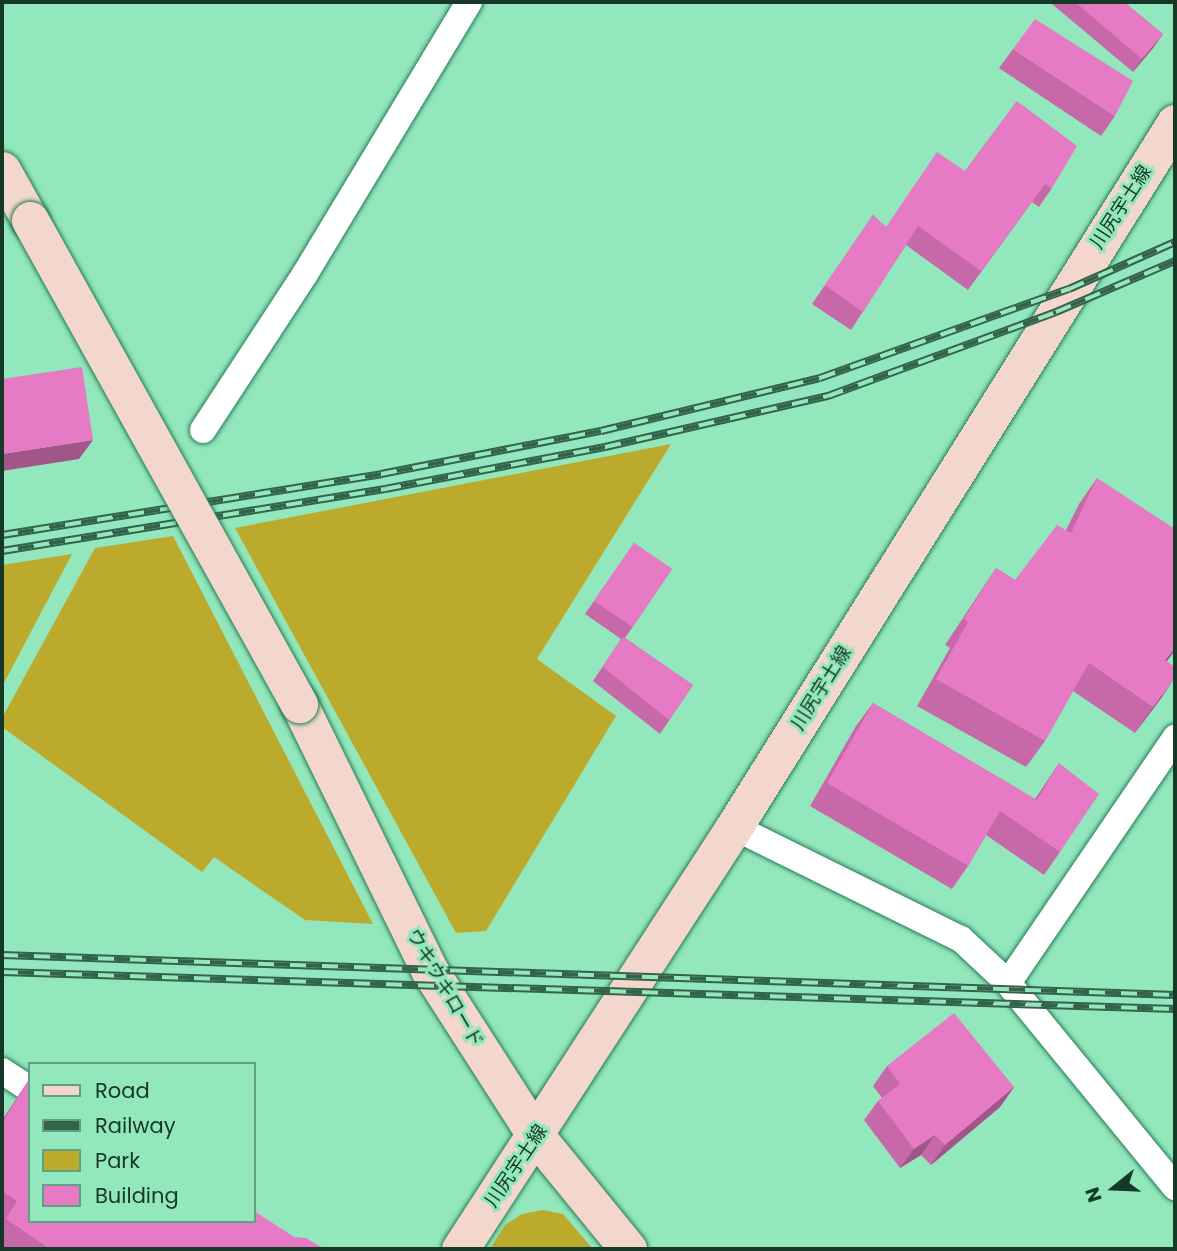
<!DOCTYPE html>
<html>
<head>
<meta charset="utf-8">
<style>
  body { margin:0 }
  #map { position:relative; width:1177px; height:1251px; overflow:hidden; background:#93e7bc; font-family:Poppins,"Noto Sans JP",sans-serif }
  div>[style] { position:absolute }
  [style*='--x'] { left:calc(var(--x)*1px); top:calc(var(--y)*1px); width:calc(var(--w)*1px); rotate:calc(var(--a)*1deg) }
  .green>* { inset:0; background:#bcaa2d }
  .roads { filter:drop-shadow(0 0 2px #247c56) drop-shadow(0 0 2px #247c56) }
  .street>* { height:26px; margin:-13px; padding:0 13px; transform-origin:13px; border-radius:13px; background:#fff }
  .secondary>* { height:37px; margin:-18.5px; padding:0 18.5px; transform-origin:18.5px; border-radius:18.5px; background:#f3d7cd }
  .rail>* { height:8px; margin-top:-4px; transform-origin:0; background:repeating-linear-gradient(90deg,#93e7bc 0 16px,#34634c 0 32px); box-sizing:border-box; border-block:2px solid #34634c }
  .bridges { filter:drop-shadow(0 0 2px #247c56) drop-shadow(0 0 2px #247c56) }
  .secondary-bridge>* { height:37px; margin:-18.5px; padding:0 18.5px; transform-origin:18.5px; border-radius:18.5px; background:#f3d7cd }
  .wall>* { inset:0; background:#c769a9 }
  .shaded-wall>* { inset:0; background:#a25589 }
  .building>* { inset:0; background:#e77ac4 }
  span { translate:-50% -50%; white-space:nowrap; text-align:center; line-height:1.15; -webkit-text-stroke:6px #93e7bc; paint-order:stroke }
  .street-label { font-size:19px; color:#153827 }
  .frame { position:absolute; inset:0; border:4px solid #153827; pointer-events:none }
  .legend { position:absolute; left:28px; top:1062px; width:228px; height:161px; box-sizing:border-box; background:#93e7bc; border:2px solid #61a180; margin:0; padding:9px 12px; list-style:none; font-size:21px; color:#153827 }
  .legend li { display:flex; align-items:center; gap:14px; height:35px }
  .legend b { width:35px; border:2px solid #61a180 }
  .north { position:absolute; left:1079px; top:1153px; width:70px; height:70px; -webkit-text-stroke:5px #93e7bc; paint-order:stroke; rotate:252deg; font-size:19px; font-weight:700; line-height:28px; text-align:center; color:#153827 }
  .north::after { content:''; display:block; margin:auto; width:24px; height:32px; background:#153827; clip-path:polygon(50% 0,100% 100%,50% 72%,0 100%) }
</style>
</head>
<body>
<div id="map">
  <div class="green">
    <div style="clip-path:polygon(671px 444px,537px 659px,616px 716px,486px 931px,456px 933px,235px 528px)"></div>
    <div style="clip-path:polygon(173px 536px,373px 924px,305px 920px,214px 857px,202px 872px,2px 727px,2px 718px,95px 548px)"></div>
    <div style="clip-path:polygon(72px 554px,4px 683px,2px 688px,2px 565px)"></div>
    <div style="clip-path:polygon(543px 1210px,563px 1214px,593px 1249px,490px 1249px,505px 1225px,522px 1214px)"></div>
  </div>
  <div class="roads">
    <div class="street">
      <div style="--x:203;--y:430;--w:186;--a:-56.8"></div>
      <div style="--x:305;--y:274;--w:318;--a:-58.9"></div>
      <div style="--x:734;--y:827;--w:253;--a:26.3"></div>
      <div style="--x:961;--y:939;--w:64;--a:43.1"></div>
      <div style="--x:1008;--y:983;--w:264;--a:50.7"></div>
      <div style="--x:1008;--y:983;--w:297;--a:-55.7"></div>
      <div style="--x:2;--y:1071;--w:33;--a:33"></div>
    </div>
    <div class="secondary">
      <div style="--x:2;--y:170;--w:57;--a:60.8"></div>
      <div style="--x:299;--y:704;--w:297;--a:63.9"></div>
      <div style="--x:430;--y:971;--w:196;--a:57.3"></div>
      <div style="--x:536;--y:1136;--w:146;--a:50.8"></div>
      <div style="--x:460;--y:1249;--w:503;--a:-57"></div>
      <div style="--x:734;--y:827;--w:831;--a:-57.94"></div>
    </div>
  </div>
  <div class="rail">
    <div style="--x:2;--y:535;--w:384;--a:-9.1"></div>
    <div style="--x:381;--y:474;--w:224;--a:-11.1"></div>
    <div style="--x:601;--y:431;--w:225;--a:-13.6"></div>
    <div style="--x:820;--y:378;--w:264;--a:-19.7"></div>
    <div style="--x:1069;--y:289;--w:116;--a:-23.9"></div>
    <div style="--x:2;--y:551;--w:388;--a:-9.2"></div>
    <div style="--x:385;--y:489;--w:224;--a:-10.8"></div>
    <div style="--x:605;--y:447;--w:229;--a:-12.9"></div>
    <div style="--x:828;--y:396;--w:243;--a:-20.2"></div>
    <div style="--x:1056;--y:312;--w:129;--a:-23.2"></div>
    <div style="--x:2;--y:955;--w:1174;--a:1.95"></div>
    <div style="--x:2;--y:972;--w:1174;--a:1.81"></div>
  </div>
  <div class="bridges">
    <div class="secondary-bridge">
      <div style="--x:30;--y:220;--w:554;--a:60.94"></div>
    </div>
  </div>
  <div class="wall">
    <div style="clip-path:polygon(1054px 2px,1124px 2px,1163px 34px,1153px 48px,1133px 72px,1052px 4px)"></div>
    <div style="clip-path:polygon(1013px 49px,1115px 116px,1101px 136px,999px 68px)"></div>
    <div style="clip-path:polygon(1017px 101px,1052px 188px,1039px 207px,1032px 202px,968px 290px,906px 245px,851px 330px,812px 304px,873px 215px,886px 227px,965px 171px)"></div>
    <div style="clip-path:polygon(1097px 478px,1167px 662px,1162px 697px,1135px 733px,1073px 691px,1045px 741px,1026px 767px,917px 706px,950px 648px,945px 645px,996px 568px,1015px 580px,1066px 530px,1079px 504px)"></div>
    <div style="clip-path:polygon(634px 543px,672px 569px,625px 638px,693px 685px,660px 734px,593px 681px,621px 639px,585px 614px)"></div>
    <div style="clip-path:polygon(873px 703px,1035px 799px,1059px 763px,1060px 852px,1044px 875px,986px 835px,968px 866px,952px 889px,810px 806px,856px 726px)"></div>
    <div style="clip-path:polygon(887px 1066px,1014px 1087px,1000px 1107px,931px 1165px,921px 1155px,900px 1168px,864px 1120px,878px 1101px,882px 1098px,873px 1086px)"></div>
    <div style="clip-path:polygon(30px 1078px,294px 1237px,324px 1249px,2px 1249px,2px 1120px)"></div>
  </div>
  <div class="shaded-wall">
    <div style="clip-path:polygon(1163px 34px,1153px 48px,1133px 72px,1142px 59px)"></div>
    <div style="clip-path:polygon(93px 440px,79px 459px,2px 471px,2px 454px)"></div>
    <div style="clip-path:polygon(1175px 648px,1175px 651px,1146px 687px,1165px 660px)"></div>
    <div style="clip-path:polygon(1175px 678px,1162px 697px,1135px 733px,1153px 707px)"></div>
    <div style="clip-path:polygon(1014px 1087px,1000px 1107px,931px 1165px,945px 1145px)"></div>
    <div style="clip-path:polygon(935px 1135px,921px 1155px,900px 1168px,914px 1149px)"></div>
  </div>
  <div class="building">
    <div style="clip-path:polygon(1075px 2px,1124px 2px,1163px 34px,1142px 59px)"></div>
    <div style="clip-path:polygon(1035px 19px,1133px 81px,1115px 116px,1013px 49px)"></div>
    <div style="clip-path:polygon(1017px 101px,1077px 146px,1052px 188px,1045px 184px,981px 271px,918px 226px,863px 312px,825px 285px,873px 215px,886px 227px,937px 152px,965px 171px)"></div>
    <div style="clip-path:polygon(82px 367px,93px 440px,2px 454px,2px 379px)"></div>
    <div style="clip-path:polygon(1097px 478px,1175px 529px,1175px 648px,1165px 660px,1175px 667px,1175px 678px,1153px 707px,1089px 663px,1045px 741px,936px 679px,968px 622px,964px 619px,996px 568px,1015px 580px,1057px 525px,1071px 533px)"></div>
    <div style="clip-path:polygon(634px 543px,672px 569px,633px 627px,594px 601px)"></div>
    <div style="clip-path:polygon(623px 637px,693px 685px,669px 720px,603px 667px)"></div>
    <div style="clip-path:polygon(873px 703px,1037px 800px,1059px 763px,1099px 794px,1060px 852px,1000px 811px,968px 866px,827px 783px)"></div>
    <div style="clip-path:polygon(954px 1013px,1014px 1087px,945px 1145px,935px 1135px,914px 1149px,878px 1101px,900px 1084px,887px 1066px)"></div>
    <div style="clip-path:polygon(30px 1078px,30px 1221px,254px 1221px,254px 1211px,294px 1237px,306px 1238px,324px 1249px,50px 1249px,6px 1219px,17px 1201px,2px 1191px,2px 1123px)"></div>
  </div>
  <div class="street-label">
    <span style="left:1121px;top:207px;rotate:-57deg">川尻宇土線</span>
    <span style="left:821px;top:688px;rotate:-58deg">川尻宇土線</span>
    <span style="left:445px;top:988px;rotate:60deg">ウキウキロード</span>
    <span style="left:516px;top:1166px;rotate:-56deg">川尻宇土線</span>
  </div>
  <div class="frame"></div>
  <ul class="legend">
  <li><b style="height:9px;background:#f3d7cd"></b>Road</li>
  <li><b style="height:9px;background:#34634c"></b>Railway</li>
  <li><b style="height:19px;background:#bcaa2d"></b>Park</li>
  <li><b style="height:19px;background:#e77ac4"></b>Building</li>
  </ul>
  <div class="north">N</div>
</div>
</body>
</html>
